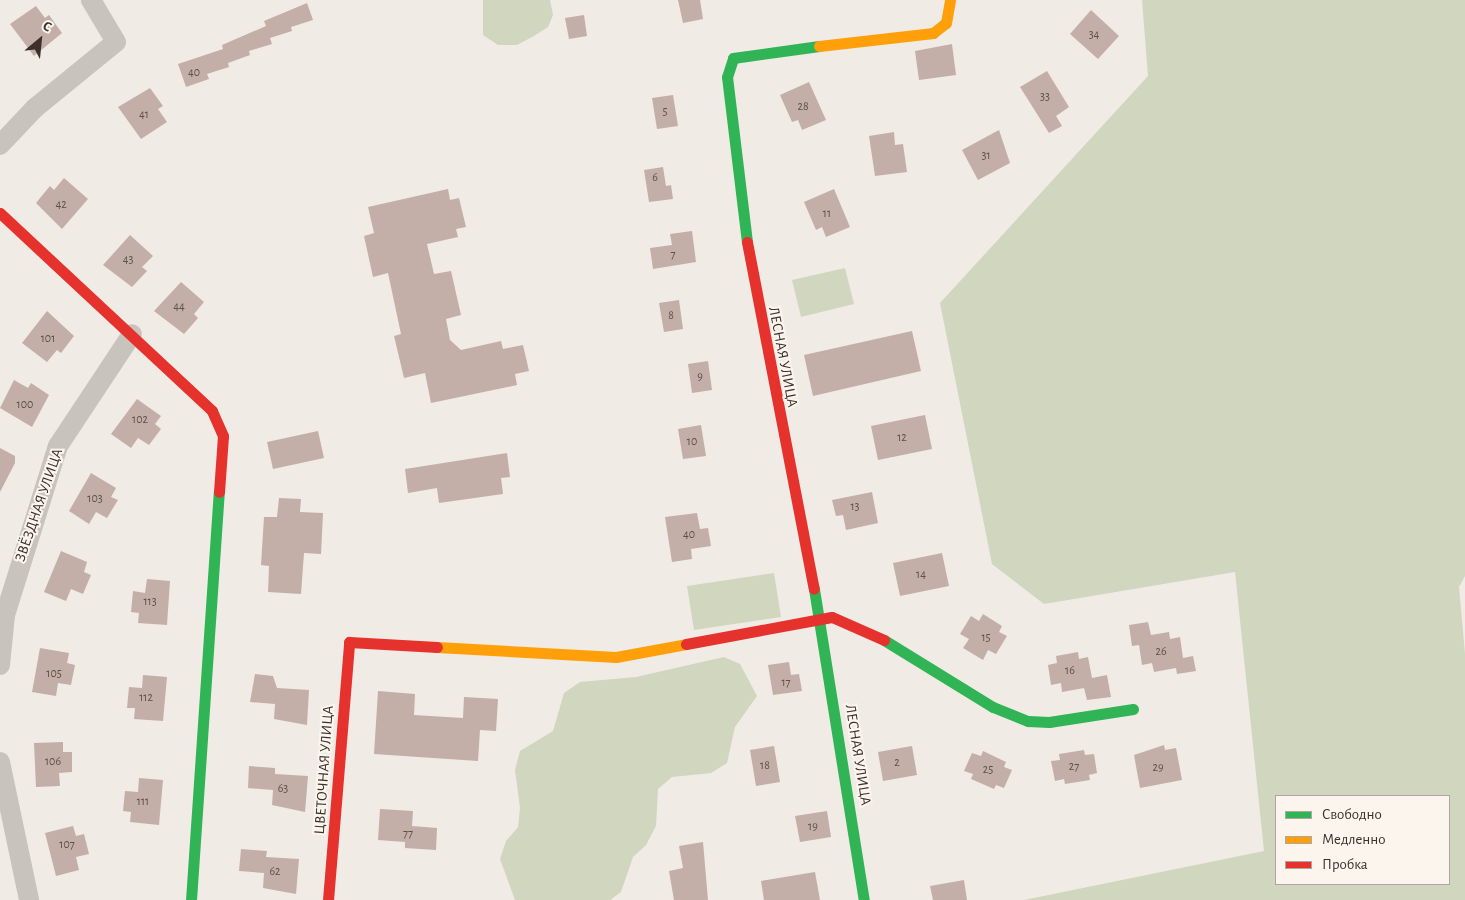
<!DOCTYPE html>
<html>
<head>
<meta charset="utf-8">
<style>
  body { margin:0 }
  #map { position:relative; width:1465px; height:900px; overflow:hidden; background:#f0ebe5; font-family:"Alegreya Sans",sans-serif }
  div>[style] { position:absolute }
  [style*='--x'] { left:calc(var(--x)*1px); top:calc(var(--y)*1px); width:calc(var(--w)*1px); rotate:calc(var(--a)*1deg) }
  .green>* { inset:0; background:#d1d6bf }
  .building>* { inset:0; background:#c3afa7 }
  .street>* { height:20px; margin:-10px; padding:0 10px; transform-origin:10px; border-radius:10px; background:#c9c3be }
  .fast>* { height:11px; margin:-5.5px; padding:0 5.5px; transform-origin:5.5px; border-radius:5.5px; background:#30b455 }
  .slow>* { height:11px; margin:-5.5px; padding:0 5.5px; transform-origin:5.5px; border-radius:5.5px; background:#ff9f0a }
  .jam>* { height:11px; margin:-5.5px; padding:0 5.5px; transform-origin:5.5px; border-radius:5.5px; background:#e5322d }
  span { translate:-50% -50%; white-space:nowrap; text-align:center; line-height:1.15; -webkit-text-stroke:4px #fbf5ee; paint-order:stroke }
  .number-label { font-size:12px; color:#5d504a }
  .number-label span { -webkit-text-stroke-width:0 }
  .street-label { font-size:15px; color:#3b302b }
  .legend { position:absolute; left:1275px; top:795px; width:175px; height:90px; box-sizing:border-box; background:#fbf5ee; border:1px solid #aea6a0; margin:0; padding:6px 9px; list-style:none; font-size:15px; color:#3b302b }
  .legend li { display:flex; align-items:center; gap:10px; height:25px }
  .legend b { width:25px; border:1px solid #aea6a0 }
  .north { position:absolute; left:15px; top:15px; width:50px; height:50px; -webkit-text-stroke:4px #fbf5ee; paint-order:stroke; rotate:28deg; font-size:14px; font-weight:700; line-height:20px; text-align:center; color:#3b302b }
  .north::after { content:''; display:block; margin:auto; width:18px; height:22px; background:#3b302b; clip-path:polygon(50% 0,100% 100%,50% 72%,0 100%) }
</style>
</head>
<body>
<div id="map">
  <div class="green">
    <div style="clip-path:polygon(483px 0,550px 0,553px 15px,548px 27px,534px 36px,517px 45px,498px 45px,483px 35px)"></div>
    <div style="clip-path:polygon(evenodd,1142px 0,1465px 0,1465px 576px,1459px 587px,1465px 654px,1465px 900px,1024px 900px,1264px 851px,1235px 572px,1044px 604px,992px 564px,940px 303px,1148px 76px,1142px 0,1276px 796px,1449px 796px,1449px 884px,1276px 884px,1276px 796px)"></div>
    <div style="clip-path:polygon(845px 268px,854px 304px,801px 317px,792px 280px)"></div>
    <div style="clip-path:polygon(774px 573px,781px 617px,694px 630px,687px 586px)"></div>
    <div style="clip-path:polygon(724px 657px,740px 664px,757px 696px,735px 727px,727px 763px,711px 773px,672px 777px,658px 789px,656px 826px,646px 845px,633px 857px,621px 892px,610px 900px,515px 900px,500px 859px,506px 841px,518px 827px,520px 808px,515px 770px,520px 751px,553px 731px,564px 693px,580px 682px,636px 677px)"></div>
  </div>
  <div class="building">
    <div style="clip-path:polygon(678px 0,700px 0,703px 19px,683px 23px)"></div>
    <div style="clip-path:polygon(307px 3px,313px 20px,291px 27px,292px 31px,270px 38px,272px 44px,249px 51px,250px 55px,228px 63px,229px 67px,207px 74px,209px 79px,186px 87px,178px 64px,223px 49px,222px 45px,266px 26px,264px 21px)"></div>
    <div style="clip-path:polygon(36px 6px,45px 18px,49px 15px,62px 33px,34px 56px,10px 24px)"></div>
    <div style="clip-path:polygon(1091px 10px,1119px 36px,1098px 59px,1070px 34px)"></div>
    <div style="clip-path:polygon(584px 15px,587px 36px,569px 39px,565px 18px)"></div>
    <div style="clip-path:polygon(952px 44px,956px 75px,919px 80px,915px 51px)"></div>
    <div style="clip-path:polygon(1047px 71px,1069px 107px,1056px 116px,1062px 126px,1049px 133px,1020px 87px)"></div>
    <div style="clip-path:polygon(809px 82px,826px 120px,802px 130px,798px 120px,792px 122px,780px 95px)"></div>
    <div style="clip-path:polygon(150px 88px,163px 106px,158px 109px,167px 122px,141px 139px,118px 107px)"></div>
    <div style="clip-path:polygon(673px 95px,678px 126px,657px 129px,652px 98px)"></div>
    <div style="clip-path:polygon(999px 130px,1010px 163px,978px 180px,962px 150px)"></div>
    <div style="clip-path:polygon(894px 132px,895px 145px,903px 144px,907px 172px,875px 176px,869px 136px)"></div>
    <div style="clip-path:polygon(663px 167px,666px 186px,671px 185px,673px 199px,649px 202px,644px 170px)"></div>
    <div style="clip-path:polygon(64px 178px,88px 199px,62px 229px,36px 203px,50px 186px,54px 190px)"></div>
    <div style="clip-path:polygon(448px 189px,450px 200px,459px 198px,466px 227px,456px 229px,458px 237px,427px 244px,434px 274px,451px 271px,461px 315px,446px 319px,450px 340px,461px 350px,501px 341px,503px 349px,523px 345px,529px 371px,515px 374px,517px 385px,431px 403px,425px 373px,404px 378px,394px 336px,401px 334px,388px 273px,373px 277px,364px 236px,374px 233px,368px 207px)"></div>
    <div style="clip-path:polygon(834px 189px,850px 227px,826px 237px,822px 227px,816px 230px,804px 202px)"></div>
    <div style="clip-path:polygon(692px 231px,696px 262px,653px 269px,650px 248px,672px 245px,670px 234px)"></div>
    <div style="clip-path:polygon(130px 235px,153px 256px,142px 267px,147px 271px,132px 287px,103px 265px)"></div>
    <div style="clip-path:polygon(181px 282px,204px 302px,194px 314px,198px 318px,184px 334px,154px 311px)"></div>
    <div style="clip-path:polygon(679px 300px,683px 329px,664px 332px,659px 303px)"></div>
    <div style="clip-path:polygon(47px 311px,74px 336px,61px 353px,57px 350px,47px 362px,22px 343px)"></div>
    <div style="clip-path:polygon(912px 331px,921px 371px,813px 396px,804px 355px)"></div>
    <div style="clip-path:polygon(708px 361px,712px 390px,692px 393px,688px 364px)"></div>
    <div style="clip-path:polygon(14px 380px,28px 388px,31px 383px,49px 395px,32px 427px,0 408px)"></div>
    <div style="clip-path:polygon(137px 399px,161px 416px,155px 424px,161px 429px,149px 445px,138px 438px,131px 448px,111px 434px)"></div>
    <div style="clip-path:polygon(925px 415px,932px 449px,878px 460px,871px 426px)"></div>
    <div style="clip-path:polygon(701px 425px,706px 456px,683px 459px,678px 429px)"></div>
    <div style="clip-path:polygon(318px 431px,324px 458px,273px 469px,267px 442px)"></div>
    <div style="clip-path:polygon(0 448px,15px 456px,15px 463px,0 492px)"></div>
    <div style="clip-path:polygon(507px 453px,510px 477px,501px 478px,503px 494px,439px 503px,437px 488px,408px 493px,405px 469px)"></div>
    <div style="clip-path:polygon(91px 473px,116px 488px,111px 497px,118px 500px,107px 518px,96px 512px,89px 524px,69px 511px)"></div>
    <div style="clip-path:polygon(872px 492px,878px 523px,846px 530px,843px 515px,836px 516px,832px 500px)"></div>
    <div style="clip-path:polygon(279px 498px,301px 499px,300px 512px,323px 513px,321px 554px,304px 553px,301px 594px,268px 592px,269px 566px,261px 565px,264px 517px,277px 517px)"></div>
    <div style="clip-path:polygon(697px 513px,700px 529px,708px 528px,711px 546px,691px 549px,692px 559px,672px 562px,665px 517px)"></div>
    <div style="clip-path:polygon(61px 551px,87px 562px,84px 572px,91px 575px,83px 594px,71px 589px,66px 601px,44px 592px)"></div>
    <div style="clip-path:polygon(942px 553px,949px 586px,900px 596px,893px 563px)"></div>
    <div style="clip-path:polygon(147px 579px,170px 581px,167px 625px,138px 623px,139px 613px,131px 612px,133px 591px,145px 593px)"></div>
    <div style="clip-path:polygon(983px 614px,1002px 626px,999px 632px,1007px 636px,996px 654px,988px 650px,983px 660px,963px 648px,969px 639px,960px 634px,971px 616px,979px 621px)"></div>
    <div style="clip-path:polygon(1148px 622px,1151px 635px,1169px 632px,1170px 639px,1180px 637px,1183px 658px,1193px 656px,1196px 671px,1177px 674px,1176px 668px,1154px 672px,1152px 663px,1142px 665px,1139px 645px,1132px 646px,1129px 625px)"></div>
    <div style="clip-path:polygon(40px 648px,69px 653px,67px 663px,75px 665px,71px 685px,58px 683px,56px 696px,32px 692px)"></div>
    <div style="clip-path:polygon(1078px 652px,1079px 659px,1088px 657px,1092px 678px,1107px 675px,1111px 697px,1087px 700px,1084px 688px,1062px 692px,1061px 683px,1051px 685px,1048px 665px,1057px 663px,1056px 656px)"></div>
    <div style="clip-path:polygon(789px 662px,791px 675px,799px 674px,802px 691px,773px 695px,768px 665px)"></div>
    <div style="clip-path:polygon(255px 674px,273px 676px,277px 688px,309px 690px,307px 725px,274px 719px,275px 704px,250px 702px)"></div>
    <div style="clip-path:polygon(143px 675px,167px 677px,163px 721px,134px 719px,135px 708px,127px 708px,129px 687px,142px 688px)"></div>
    <div style="clip-path:polygon(378px 691px,415px 694px,414px 715px,463px 718px,464px 697px,498px 699px,496px 731px,480px 730px,478px 761px,374px 754px)"></div>
    <div style="clip-path:polygon(63px 742px,63px 752px,72px 752px,72px 772px,59px 773px,60px 786px,36px 787px,34px 743px)"></div>
    <div style="clip-path:polygon(1164px 745px,1165px 750px,1176px 748px,1182px 780px,1140px 788px,1134px 755px)"></div>
    <div style="clip-path:polygon(774px 746px,780px 782px,756px 786px,750px 750px)"></div>
    <div style="clip-path:polygon(912px 746px,917px 775px,883px 781px,878px 752px)"></div>
    <div style="clip-path:polygon(1084px 750px,1085px 755px,1094px 754px,1097px 773px,1089px 775px,1090px 780px,1065px 784px,1064px 779px,1055px 781px,1051px 761px,1060px 760px,1059px 754px)"></div>
    <div style="clip-path:polygon(983px 751px,1006px 762px,1004px 767px,1012px 770px,1004px 788px,996px 785px,994px 789px,971px 779px,973px 774px,964px 771px,972px 753px,981px 756px)"></div>
    <div style="clip-path:polygon(249px 766px,275px 768px,275px 774px,308px 776px,305px 812px,272px 805px,273px 790px,248px 788px)"></div>
    <div style="clip-path:polygon(139px 778px,163px 780px,159px 825px,130px 822px,131px 812px,123px 811px,125px 791px,138px 792px)"></div>
    <div style="clip-path:polygon(380px 809px,413px 811px,412px 826px,437px 828px,436px 850px,405px 848px,405px 842px,378px 840px)"></div>
    <div style="clip-path:polygon(827px 811px,831px 837px,800px 842px,795px 816px)"></div>
    <div style="clip-path:polygon(73px 826px,76px 836px,84px 834px,89px 854px,76px 857px,79px 870px,56px 876px,45px 833px)"></div>
    <div style="clip-path:polygon(703px 842px,708px 900px,674px 900px,669px 871px,683px 868px,679px 846px)"></div>
    <div style="clip-path:polygon(241px 849px,267px 851px,266px 857px,299px 859px,296px 894px,263px 888px,264px 873px,239px 871px)"></div>
    <div style="clip-path:polygon(815px 872px,820px 900px,764px 900px,761px 881px)"></div>
    <div style="clip-path:polygon(964px 880px,967px 900px,933px 900px,930px 886px)"></div>
  </div>
  <div class="street">
    <div style="--x:0;--y:145;--w:51;--a:-46.6"></div>
    <div style="--x:35;--y:108;--w:104;--a:-39.2"></div>
    <div style="--x:116;--y:42;--w:49;--a:-120.8"></div>
    <div style="--x:0;--y:665;--w:50;--a:-84.3"></div>
    <div style="--x:5;--y:615;--w:177;--a:-72.6"></div>
    <div style="--x:58;--y:446;--w:134;--a:-56.5"></div>
    <div style="--x:0;--y:762;--w:141;--a:78.1"></div>
  </div>
  <div class="fast">
    <div style="--x:747;--y:242;--w:166;--a:-96.9"></div>
    <div style="--x:727;--y:77;--w:20;--a:-72"></div>
    <div style="--x:733;--y:58;--w:87;--a:-7.9"></div>
    <div style="--x:814;--y:589;--w:315;--a:80.9"></div>
    <div style="--x:884;--y:640;--w:128;--a:31.6"></div>
    <div style="--x:993;--y:707;--w:38;--a:22"></div>
    <div style="--x:1028;--y:721;--w:21;--a:3"></div>
    <div style="--x:1049;--y:722;--w:85;--a:-8.8"></div>
    <div style="--x:191;--y:900;--w:409;--a:-86.1"></div>
  </div>
  <div class="slow">
    <div style="--x:819;--y:46;--w:115;--a:-6.5"></div>
    <div style="--x:933;--y:33;--w:16;--a:-38"></div>
    <div style="--x:946;--y:23;--w:23;--a:-80"></div>
    <div style="--x:437;--y:647;--w:179;--a:3.2"></div>
    <div style="--x:616;--y:657;--w:71;--a:-10.5"></div>
  </div>
  <div class="jam">
    <div style="--x:0;--y:213;--w:290;--a:43"></div>
    <div style="--x:212;--y:411;--w:27;--a:66"></div>
    <div style="--x:223;--y:436;--w:56;--a:94.1"></div>
    <div style="--x:747;--y:242;--w:353;--a:79.1"></div>
    <div style="--x:686;--y:644;--w:148;--a:-10.5"></div>
    <div style="--x:832;--y:617;--w:57;--a:23.9"></div>
    <div style="--x:328;--y:900;--w:259;--a:-85.3"></div>
    <div style="--x:349;--y:642;--w:88;--a:3.3"></div>
  </div>
  <div class="number-label">
    <span style="left:1094px;top:35px">34</span>
    <span style="left:194px;top:73px">40</span>
    <span style="left:1045px;top:97px">33</span>
    <span style="left:803px;top:107px">28</span>
    <span style="left:665px;top:112px">5</span>
    <span style="left:144px;top:115px">41</span>
    <span style="left:986px;top:156px">31</span>
    <span style="left:655px;top:178px">6</span>
    <span style="left:61px;top:205px">42</span>
    <span style="left:827px;top:214px">11</span>
    <span style="left:673px;top:255px">7</span>
    <span style="left:128px;top:260px">43</span>
    <span style="left:179px;top:307px">44</span>
    <span style="left:671px;top:316px">8</span>
    <span style="left:48px;top:339px">101</span>
    <span style="left:700px;top:377px">9</span>
    <span style="left:25px;top:405px">100</span>
    <span style="left:140px;top:420px">102</span>
    <span style="left:902px;top:438px">12</span>
    <span style="left:692px;top:442px">10</span>
    <span style="left:95px;top:499px">103</span>
    <span style="left:855px;top:507px">13</span>
    <span style="left:689px;top:535px">40</span>
    <span style="left:921px;top:575px">14</span>
    <span style="left:150px;top:602px">113</span>
    <span style="left:986px;top:638px">15</span>
    <span style="left:1161px;top:652px">26</span>
    <span style="left:1070px;top:671px">16</span>
    <span style="left:54px;top:674px">105</span>
    <span style="left:786px;top:683px">17</span>
    <span style="left:146px;top:698px">112</span>
    <span style="left:53px;top:762px">106</span>
    <span style="left:897px;top:763px">2</span>
    <span style="left:765px;top:766px">18</span>
    <span style="left:1074px;top:767px">27</span>
    <span style="left:1158px;top:768px">29</span>
    <span style="left:988px;top:770px">25</span>
    <span style="left:283px;top:789px">63</span>
    <span style="left:143px;top:802px">111</span>
    <span style="left:813px;top:827px">19</span>
    <span style="left:408px;top:834px">77</span>
    <span style="left:67px;top:845px">107</span>
    <span style="left:275px;top:872px">62</span>
  </div>
  <div class="street-label">
    <span style="left:783px;top:357px;rotate:79deg">ЛЕСНАЯ УЛИЦА</span>
    <span style="left:39px;top:505px;rotate:-71deg">ЗВЁЗДНАЯ УЛИЦА</span>
    <span style="left:858px;top:755px;rotate:81deg">ЛЕСНАЯ УЛИЦА</span>
    <span style="left:324px;top:770px;rotate:-86deg">ЦВЕТОЧНАЯ УЛИЦА</span>
  </div>
  <ul class="legend">
  <li><b style="height:6px;background:#30b455"></b>Свободно</li>
  <li><b style="height:6px;background:#ff9f0a"></b>Медленно</li>
  <li><b style="height:6px;background:#e5322d"></b>Пробка</li>
  </ul>
  <div class="north">С</div>
</div>
</body>
</html>
